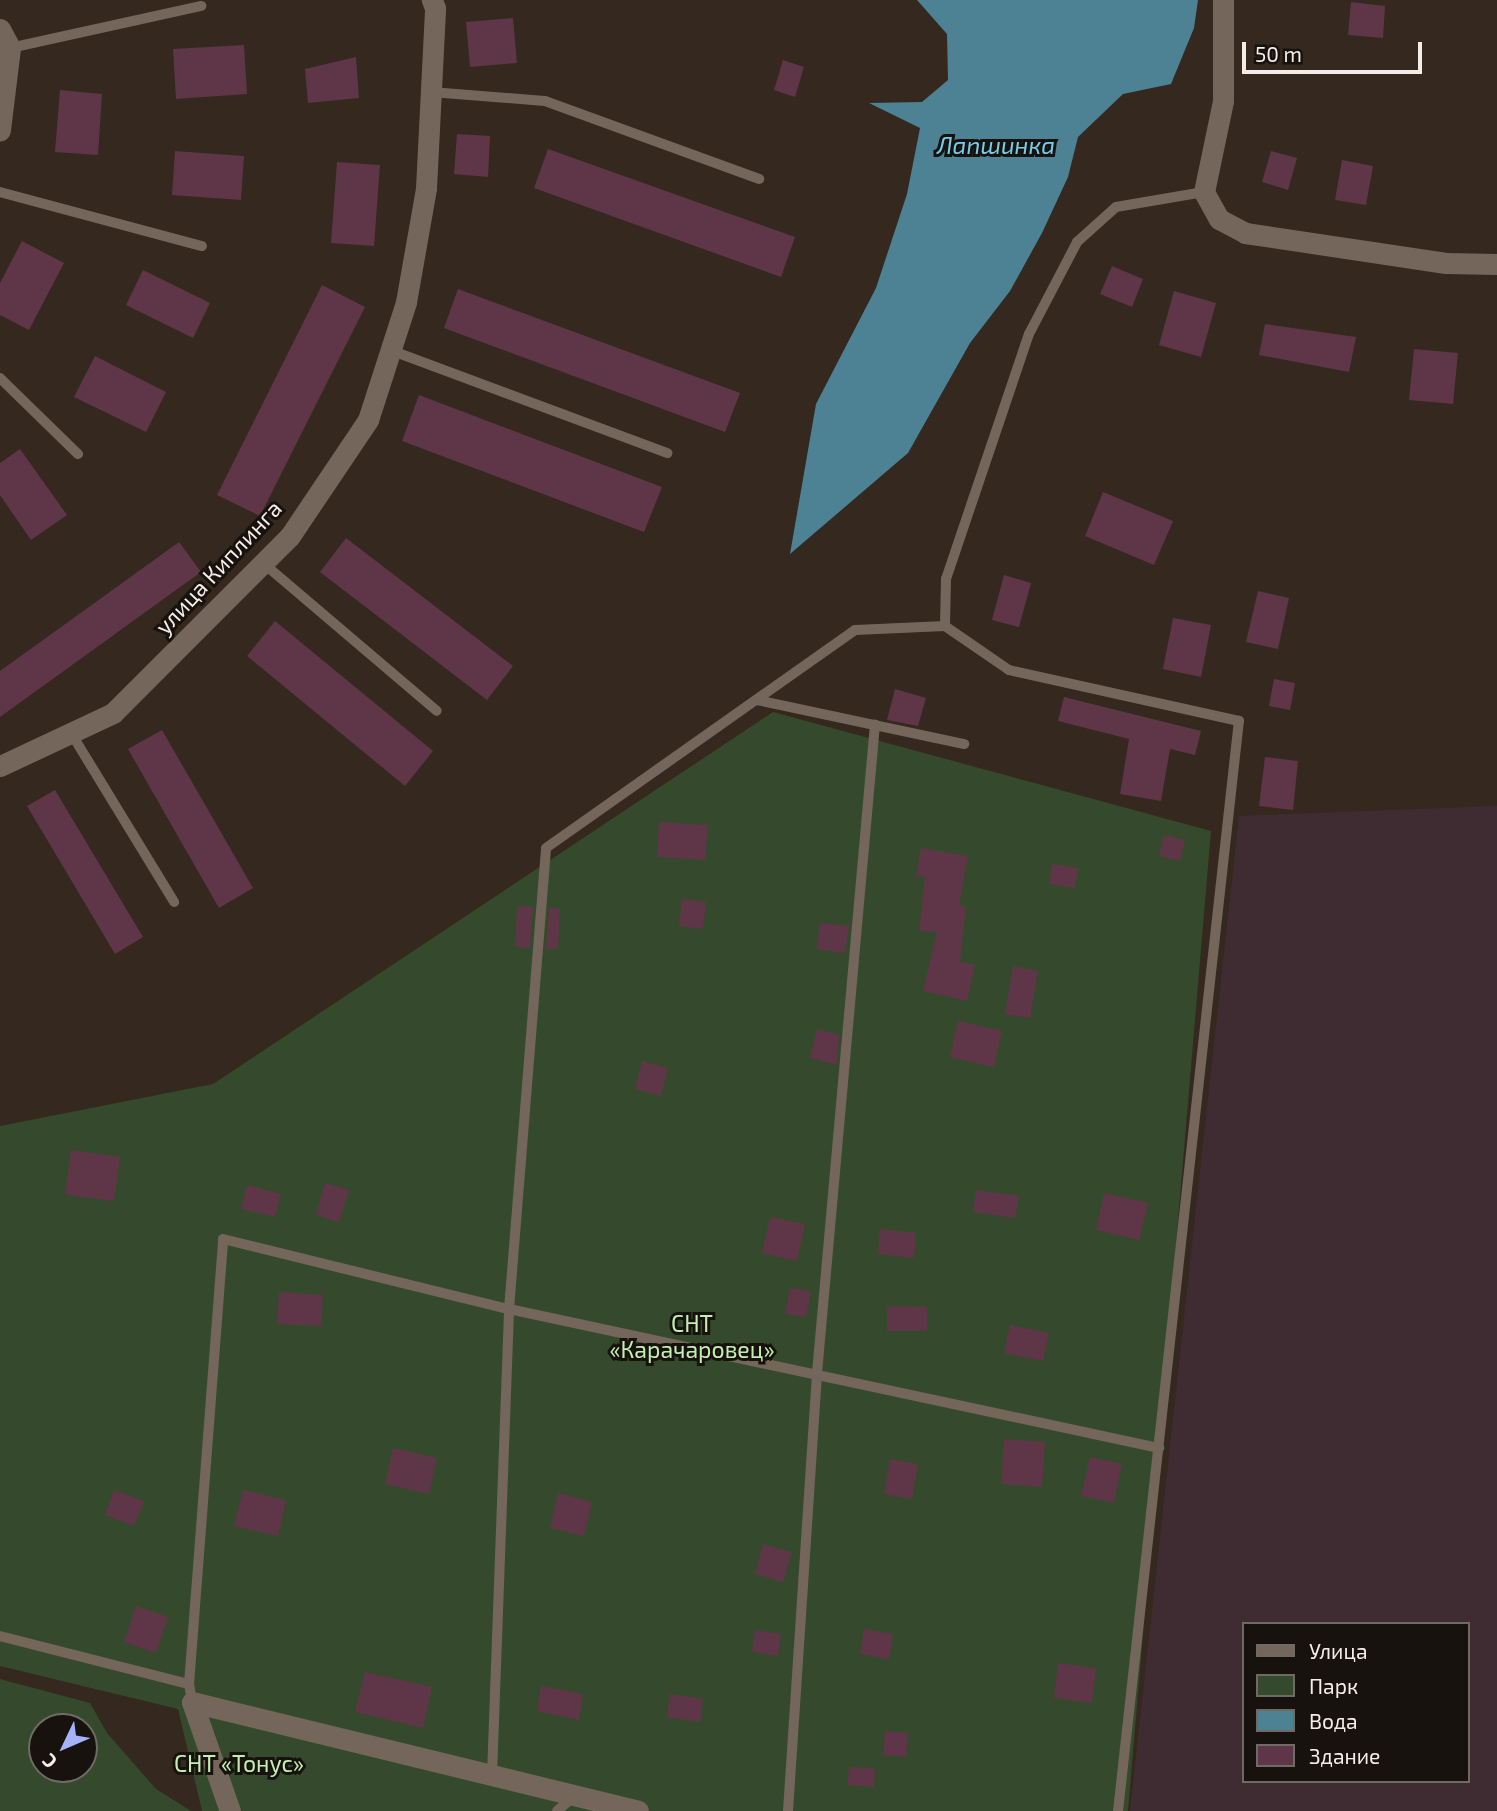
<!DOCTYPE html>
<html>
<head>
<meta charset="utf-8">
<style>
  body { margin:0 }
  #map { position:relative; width:1497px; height:1811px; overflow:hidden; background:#34281f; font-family:"Exo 2",sans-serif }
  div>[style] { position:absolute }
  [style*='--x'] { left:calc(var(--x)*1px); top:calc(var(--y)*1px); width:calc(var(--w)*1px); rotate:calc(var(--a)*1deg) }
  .medical>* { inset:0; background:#3f2c32 }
  .green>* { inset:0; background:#354a2c }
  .water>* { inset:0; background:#4d8294 }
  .building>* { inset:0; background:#5f3647 }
  .service>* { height:10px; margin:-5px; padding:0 5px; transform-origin:5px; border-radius:5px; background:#74665b }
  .minor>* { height:21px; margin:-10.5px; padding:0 10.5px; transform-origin:10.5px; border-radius:10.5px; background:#74665b }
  span { translate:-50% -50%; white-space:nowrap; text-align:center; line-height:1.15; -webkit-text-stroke:6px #17120e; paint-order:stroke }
  .street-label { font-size:23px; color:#f6ede7 }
  .park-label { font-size:23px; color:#c3efb2 }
  .water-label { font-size:24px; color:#77ccea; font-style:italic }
  .legend { position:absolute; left:1242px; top:1622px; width:228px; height:161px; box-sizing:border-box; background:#17120e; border:2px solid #706a65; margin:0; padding:9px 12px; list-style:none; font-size:21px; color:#f6ede7 }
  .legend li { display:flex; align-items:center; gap:14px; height:35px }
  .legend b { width:35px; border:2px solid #706a65 }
  .north { position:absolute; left:28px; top:1713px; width:70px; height:70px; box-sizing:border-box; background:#17120e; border:2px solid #706a65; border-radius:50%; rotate:226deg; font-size:19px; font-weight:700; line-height:28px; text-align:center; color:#f6ede7 }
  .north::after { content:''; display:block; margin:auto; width:24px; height:32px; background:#a6b1fc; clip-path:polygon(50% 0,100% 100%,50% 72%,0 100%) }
  .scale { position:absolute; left:1242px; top:42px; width:180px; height:32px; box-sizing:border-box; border:4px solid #f6ede7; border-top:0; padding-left:9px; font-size:21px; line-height:24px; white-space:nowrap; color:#f6ede7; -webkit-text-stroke:5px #17120e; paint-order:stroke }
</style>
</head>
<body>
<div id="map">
  <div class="medical">
    <div style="clip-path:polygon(evenodd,1497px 806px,1497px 1811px,1130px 1811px,1239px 816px,1497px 806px,1243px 1624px,1467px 1624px,1467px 1781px,1243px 1781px,1243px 1624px)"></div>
  </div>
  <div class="green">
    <div style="clip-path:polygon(773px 712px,1211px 831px,1128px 1811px,202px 1811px,178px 1709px,0 1666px,0 1126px,213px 1084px)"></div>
    <div style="clip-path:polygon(evenodd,0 1679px,90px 1703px,107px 1733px,156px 1789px,191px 1811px,0 1811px,0 1679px,84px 1727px,84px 1769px,42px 1769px,42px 1727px,84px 1727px)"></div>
  </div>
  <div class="water">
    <div style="clip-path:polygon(917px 0,1198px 0,1194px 28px,1171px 84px,1123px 94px,1078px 137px,1068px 177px,1042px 233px,1010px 291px,970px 343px,908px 453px,790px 554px,816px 404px,876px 288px,907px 194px,920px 128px,869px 103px,922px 102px,948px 80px,947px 34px)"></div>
  </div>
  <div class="building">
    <div style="clip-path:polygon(1351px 2px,1385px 6px,1383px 38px,1348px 35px)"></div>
    <div style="clip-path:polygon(513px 18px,517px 63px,470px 67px,466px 22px)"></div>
    <div style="clip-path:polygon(244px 45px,247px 94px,176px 99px,173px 49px)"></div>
    <div style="clip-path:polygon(356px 57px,359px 98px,308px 103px,305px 69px)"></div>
    <div style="clip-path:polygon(783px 60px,804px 67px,795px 97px,774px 90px)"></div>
    <div style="clip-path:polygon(60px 90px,102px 94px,98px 155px,55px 152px)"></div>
    <div style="clip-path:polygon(457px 134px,490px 136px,488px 177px,454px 174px)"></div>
    <div style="clip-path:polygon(548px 149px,795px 237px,781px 277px,534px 188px)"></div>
    <div style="clip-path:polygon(175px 151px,244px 156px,241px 200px,172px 195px)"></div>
    <div style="clip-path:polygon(1271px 151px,1297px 158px,1288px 190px,1262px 182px)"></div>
    <div style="clip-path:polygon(1342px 160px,1373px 166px,1366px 205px,1335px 200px)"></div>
    <div style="clip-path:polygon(337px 162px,380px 165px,374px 246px,331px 243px)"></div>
    <div style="clip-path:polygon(22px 241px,64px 263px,29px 330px,0 315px,0 283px)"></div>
    <div style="clip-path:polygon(1112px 266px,1143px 279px,1132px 307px,1100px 294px)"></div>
    <div style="clip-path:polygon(143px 270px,210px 303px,193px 338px,126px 305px)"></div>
    <div style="clip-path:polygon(322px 285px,365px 307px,260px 516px,217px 495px)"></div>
    <div style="clip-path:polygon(458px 289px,740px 393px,725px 432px,444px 328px)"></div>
    <div style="clip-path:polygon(1174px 291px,1216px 303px,1201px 357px,1159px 345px)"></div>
    <div style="clip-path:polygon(1265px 324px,1356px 337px,1349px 372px,1259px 355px)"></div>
    <div style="clip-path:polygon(1414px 349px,1458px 353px,1453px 404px,1409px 400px)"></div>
    <div style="clip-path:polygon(95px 356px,166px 392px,146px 432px,74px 397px)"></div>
    <div style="clip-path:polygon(419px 395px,662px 487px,644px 532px,402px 441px)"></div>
    <div style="clip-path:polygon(20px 449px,67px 515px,31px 540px,0 495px,0 463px)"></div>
    <div style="clip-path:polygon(1103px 492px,1173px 521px,1154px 565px,1085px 536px)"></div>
    <div style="clip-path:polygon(346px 538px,513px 666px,487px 700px,320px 572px)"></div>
    <div style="clip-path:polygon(179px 542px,201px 572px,0 717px,0 671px)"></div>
    <div style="clip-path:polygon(1004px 575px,1031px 583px,1019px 627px,992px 620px)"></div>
    <div style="clip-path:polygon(1258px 591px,1289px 598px,1278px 649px,1246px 642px)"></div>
    <div style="clip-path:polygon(1173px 618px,1211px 625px,1201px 677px,1163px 669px)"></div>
    <div style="clip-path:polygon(275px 621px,433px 751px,405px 786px,247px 656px)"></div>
    <div style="clip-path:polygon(1274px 679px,1295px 683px,1290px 710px,1269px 706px)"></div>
    <div style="clip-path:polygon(895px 689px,926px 698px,918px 726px,887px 720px)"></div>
    <div style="clip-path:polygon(1064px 697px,1201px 731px,1195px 755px,1170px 749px,1161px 801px,1120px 794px,1129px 739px,1058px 721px)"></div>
    <div style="clip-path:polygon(162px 730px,253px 888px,219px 908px,128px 749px)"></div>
    <div style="clip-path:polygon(1265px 757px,1298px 761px,1293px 810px,1259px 806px)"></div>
    <div style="clip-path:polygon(55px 790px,143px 937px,115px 954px,27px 806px)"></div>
    <div style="clip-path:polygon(659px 822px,708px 825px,705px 860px,657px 857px)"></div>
    <div style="clip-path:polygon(1164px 835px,1185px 840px,1180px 861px,1159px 856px)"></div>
    <div style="clip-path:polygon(921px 848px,968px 856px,959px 906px,966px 906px,960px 962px,975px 965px,967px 1001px,923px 991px,937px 932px,919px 931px,925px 877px,916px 876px)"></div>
    <div style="clip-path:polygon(1052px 864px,1078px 868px,1075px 888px,1049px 884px)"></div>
    <div style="clip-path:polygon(682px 899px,706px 902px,703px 929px,679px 926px)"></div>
    <div style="clip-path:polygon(517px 906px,533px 907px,530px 948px,515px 947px)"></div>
    <div style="clip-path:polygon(549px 908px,560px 908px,558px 949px,546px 949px)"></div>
    <div style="clip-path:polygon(820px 923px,849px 926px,845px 953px,817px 949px)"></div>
    <div style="clip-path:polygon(1013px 966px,1038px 971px,1030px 1018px,1005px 1014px)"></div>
    <div style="clip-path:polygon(958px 1021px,1002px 1031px,994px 1067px,950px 1057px)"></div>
    <div style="clip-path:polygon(817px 1029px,839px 1035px,837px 1065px,810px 1058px)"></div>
    <div style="clip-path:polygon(642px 1061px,668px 1068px,661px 1096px,635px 1089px)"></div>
    <div style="clip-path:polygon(71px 1150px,120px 1157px,114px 1201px,65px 1195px)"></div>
    <div style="clip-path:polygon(325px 1183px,349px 1190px,339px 1222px,316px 1215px)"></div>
    <div style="clip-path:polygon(247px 1185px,281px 1194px,275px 1217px,241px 1209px)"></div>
    <div style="clip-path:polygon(976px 1190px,1019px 1196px,1015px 1218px,973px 1212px)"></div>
    <div style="clip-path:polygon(1104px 1193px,1148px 1203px,1139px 1240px,1096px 1230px)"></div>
    <div style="clip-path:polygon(770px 1217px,805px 1224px,797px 1261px,762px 1253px)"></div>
    <div style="clip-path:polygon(880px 1229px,916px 1233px,914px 1258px,878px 1254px)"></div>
    <div style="clip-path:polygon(790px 1288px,811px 1291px,806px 1317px,785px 1314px)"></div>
    <div style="clip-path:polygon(279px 1292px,323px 1295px,321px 1326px,277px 1324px)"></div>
    <div style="clip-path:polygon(887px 1306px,927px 1307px,927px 1331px,887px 1331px)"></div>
    <div style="clip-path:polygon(1010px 1325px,1049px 1333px,1043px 1361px,1004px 1353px)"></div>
    <div style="clip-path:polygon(1004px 1439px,1045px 1442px,1042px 1487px,1001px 1484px)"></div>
    <div style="clip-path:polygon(393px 1448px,437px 1458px,429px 1494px,385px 1484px)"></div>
    <div style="clip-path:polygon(1090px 1457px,1122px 1464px,1114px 1503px,1081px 1496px)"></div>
    <div style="clip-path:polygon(890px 1459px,918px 1464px,912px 1499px,884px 1494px)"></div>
    <div style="clip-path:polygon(114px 1490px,144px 1501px,134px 1526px,105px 1515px)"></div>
    <div style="clip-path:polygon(243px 1490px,286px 1500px,278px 1536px,234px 1526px)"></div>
    <div style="clip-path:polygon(558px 1493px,592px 1502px,584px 1536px,550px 1528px)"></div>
    <div style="clip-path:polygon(763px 1544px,792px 1552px,783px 1582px,755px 1574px)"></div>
    <div style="clip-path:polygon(136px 1606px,168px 1617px,156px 1653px,124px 1642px)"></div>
    <div style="clip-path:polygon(864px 1629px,893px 1634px,889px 1659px,860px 1654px)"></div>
    <div style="clip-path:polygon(755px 1630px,781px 1634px,778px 1656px,752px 1652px)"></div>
    <div style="clip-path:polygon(1058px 1663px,1096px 1668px,1092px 1703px,1054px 1698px)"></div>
    <div style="clip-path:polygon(365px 1672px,432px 1687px,423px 1728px,355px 1712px)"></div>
    <div style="clip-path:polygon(541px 1686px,583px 1694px,579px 1720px,537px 1711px)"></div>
    <div style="clip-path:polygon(670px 1694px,703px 1699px,700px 1722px,667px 1717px)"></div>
    <div style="clip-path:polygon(885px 1731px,908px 1733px,906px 1757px,883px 1755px)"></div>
    <div style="clip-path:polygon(849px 1767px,875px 1768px,874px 1787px,847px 1785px)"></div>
  </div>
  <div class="service">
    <div style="--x:10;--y:48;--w:196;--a:-12.4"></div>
    <div style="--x:431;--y:92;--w:114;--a:4.5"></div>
    <div style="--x:545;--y:101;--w:228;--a:20"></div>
    <div style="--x:0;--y:192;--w:209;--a:15"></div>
    <div style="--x:390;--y:350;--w:296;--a:20.4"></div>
    <div style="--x:0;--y:378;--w:109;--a:44.3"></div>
    <div style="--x:263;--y:563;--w:228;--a:40.4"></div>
    <div style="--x:757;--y:700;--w:212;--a:12"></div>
    <div style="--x:71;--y:733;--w:198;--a:58.6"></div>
    <div style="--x:0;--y:1636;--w:195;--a:14.3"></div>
    <div style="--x:192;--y:1702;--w:18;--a:-99"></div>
    <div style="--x:189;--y:1684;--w:446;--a:-85.6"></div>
    <div style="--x:223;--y:1239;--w:294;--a:13.8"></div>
    <div style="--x:509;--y:1309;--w:665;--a:12.07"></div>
    <div style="--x:492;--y:1775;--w:466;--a:-87.9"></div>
    <div style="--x:509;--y:1309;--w:462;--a:-85.4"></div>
    <div style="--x:546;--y:848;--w:378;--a:-35.2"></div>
    <div style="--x:855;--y:630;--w:90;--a:-2.5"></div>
    <div style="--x:557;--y:1811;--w:21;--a:-41"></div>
    <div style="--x:788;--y:1811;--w:439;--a:-86.2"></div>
    <div style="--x:817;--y:1373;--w:651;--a:-84.89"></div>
    <div style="--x:1118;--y:1811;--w:1097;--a:-83.67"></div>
    <div style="--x:1239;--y:721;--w:236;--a:-167.5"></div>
    <div style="--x:1009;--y:670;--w:78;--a:-145.5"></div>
    <div style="--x:945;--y:626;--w:47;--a:-88.8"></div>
    <div style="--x:946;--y:579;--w:259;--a:-71.3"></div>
    <div style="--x:1029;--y:334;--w:104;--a:-62.4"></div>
    <div style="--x:1077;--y:242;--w:52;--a:-41.9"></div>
    <div style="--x:1116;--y:207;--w:89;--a:-9.7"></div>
  </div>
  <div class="minor">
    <div style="--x:1223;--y:0;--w:101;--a:90"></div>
    <div style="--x:1223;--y:101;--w:93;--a:101.8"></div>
    <div style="--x:1204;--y:192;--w:31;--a:61"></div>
    <div style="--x:1219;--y:219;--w:30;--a:28"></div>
    <div style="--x:1245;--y:233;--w:203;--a:8.5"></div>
    <div style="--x:1446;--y:263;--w:51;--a:1.1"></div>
    <div style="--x:0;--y:29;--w:21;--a:62"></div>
    <div style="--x:10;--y:48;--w:83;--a:97"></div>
    <div style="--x:0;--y:766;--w:125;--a:-25.1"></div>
    <div style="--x:113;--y:713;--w:250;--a:-45"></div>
    <div style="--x:290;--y:536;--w:140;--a:-56.1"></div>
    <div style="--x:368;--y:420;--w:124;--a:-72.1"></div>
    <div style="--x:406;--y:302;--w:116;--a:-80"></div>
    <div style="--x:426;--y:188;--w:180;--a:-87.1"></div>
    <div style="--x:435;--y:8;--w:9;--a:-111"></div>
    <div style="--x:230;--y:1811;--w:115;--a:-109.2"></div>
    <div style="--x:192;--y:1702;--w:459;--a:13.7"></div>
  </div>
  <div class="street-label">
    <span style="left:218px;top:567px;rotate:-47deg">улица Киплинга</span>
  </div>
  <div class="park-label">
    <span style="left:692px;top:1336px">СНТ<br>«Карачаровец»</span>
    <span style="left:239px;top:1763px">СНТ «Тонус»</span>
  </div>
  <div class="water-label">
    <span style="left:996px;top:145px">Лапшинка</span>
  </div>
  <ul class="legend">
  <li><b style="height:9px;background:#74665b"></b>Улица</li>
  <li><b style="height:19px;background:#354a2c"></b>Парк</li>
  <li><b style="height:19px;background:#4d8294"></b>Вода</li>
  <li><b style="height:19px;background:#5f3647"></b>Здание</li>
  </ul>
  <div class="north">С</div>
  <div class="scale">50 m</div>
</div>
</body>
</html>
